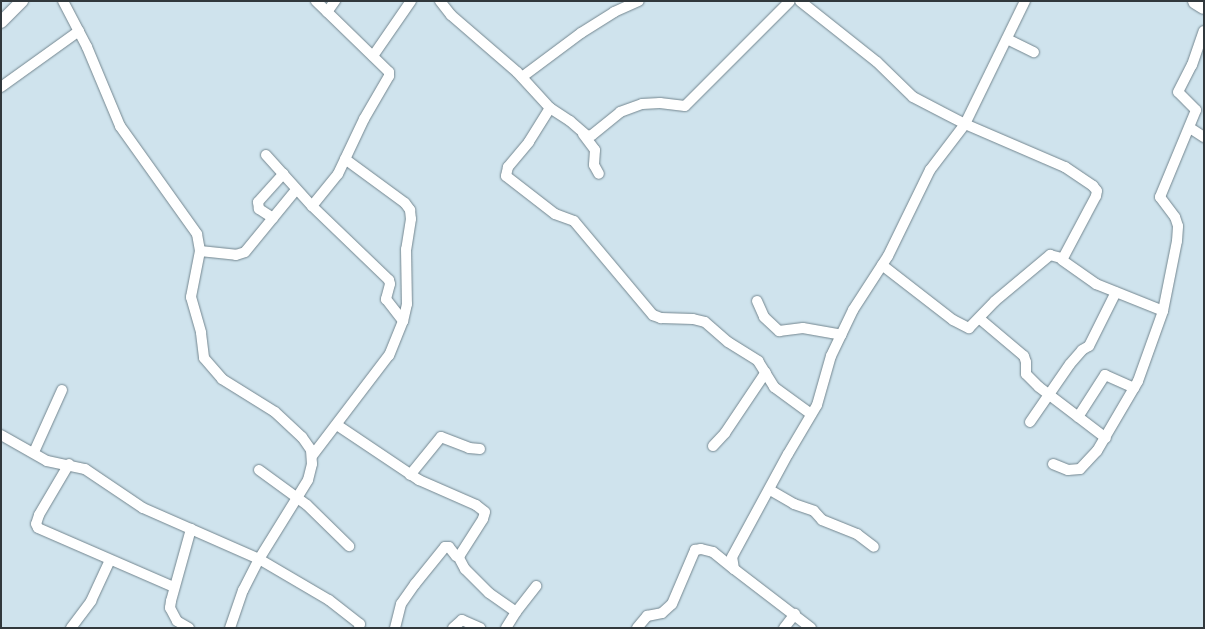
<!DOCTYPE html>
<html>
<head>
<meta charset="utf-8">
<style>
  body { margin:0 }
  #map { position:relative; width:1205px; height:629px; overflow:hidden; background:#cfe3ed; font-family:Helvetica,sans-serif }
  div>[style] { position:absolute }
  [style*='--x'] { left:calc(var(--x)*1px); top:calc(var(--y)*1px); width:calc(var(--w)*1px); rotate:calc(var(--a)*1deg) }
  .roads { filter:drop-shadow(0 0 1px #73868f) drop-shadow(0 0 1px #73868f) }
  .minor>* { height:10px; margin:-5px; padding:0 5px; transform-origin:5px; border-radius:5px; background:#fff }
  .tertiary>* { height:12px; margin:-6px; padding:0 6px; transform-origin:6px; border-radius:6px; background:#fff }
  .trunk>* { height:16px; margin:-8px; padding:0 8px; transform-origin:8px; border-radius:8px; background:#fff }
  span { translate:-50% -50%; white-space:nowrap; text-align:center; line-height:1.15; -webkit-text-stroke:5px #fff; paint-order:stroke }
  .frame { position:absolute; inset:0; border:2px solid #31383c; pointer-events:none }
</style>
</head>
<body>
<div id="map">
  <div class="roads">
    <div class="minor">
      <div style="--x:63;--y:1;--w:52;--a:62.4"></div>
      <div style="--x:87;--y:47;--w:86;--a:67.3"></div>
      <div style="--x:120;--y:126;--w:133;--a:54.5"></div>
      <div style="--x:197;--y:234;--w:17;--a:80"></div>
      <div style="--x:200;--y:251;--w:47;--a:101.1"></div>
      <div style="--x:191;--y:297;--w:37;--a:74"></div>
      <div style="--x:201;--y:333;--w:25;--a:83"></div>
      <div style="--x:204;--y:358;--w:28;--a:49"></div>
      <div style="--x:222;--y:379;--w:62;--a:31.9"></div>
      <div style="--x:275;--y:412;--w:37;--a:43"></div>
      <div style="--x:302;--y:437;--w:16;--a:55"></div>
      <div style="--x:311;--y:450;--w:14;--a:86"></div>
      <div style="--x:312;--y:464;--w:16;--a:104"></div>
      <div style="--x:308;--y:480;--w:93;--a:121.8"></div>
      <div style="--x:259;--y:559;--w:35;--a:117"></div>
      <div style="--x:243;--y:590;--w:40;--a:108.9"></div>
      <div style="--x:440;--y:1;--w:18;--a:52"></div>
      <div style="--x:451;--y:15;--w:87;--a:40.8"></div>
      <div style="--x:517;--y:72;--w:49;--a:47.5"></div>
      <div style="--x:550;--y:108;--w:24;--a:33"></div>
      <div style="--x:570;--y:121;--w:23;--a:41"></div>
      <div style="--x:587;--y:136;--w:5;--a:-11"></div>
      <div style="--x:592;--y:135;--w:36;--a:-39"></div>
      <div style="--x:620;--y:112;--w:23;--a:-20"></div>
      <div style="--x:642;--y:104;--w:18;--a:-3"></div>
      <div style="--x:660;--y:103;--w:25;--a:7"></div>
      <div style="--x:685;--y:106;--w:148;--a:-45"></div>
      <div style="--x:800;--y:1;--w:98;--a:38.4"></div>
      <div style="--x:877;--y:62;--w:50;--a:44.2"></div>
      <div style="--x:913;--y:97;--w:59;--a:27.4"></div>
      <div style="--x:965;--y:124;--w:109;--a:23.3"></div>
      <div style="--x:1065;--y:167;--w:34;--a:34"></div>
      <div style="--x:1093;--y:186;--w:6;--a:51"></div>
      <div style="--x:1097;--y:191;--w:5;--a:101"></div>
      <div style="--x:1096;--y:196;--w:72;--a:118"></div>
      <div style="--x:1062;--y:260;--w:42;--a:35.2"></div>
      <div style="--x:1096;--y:284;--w:72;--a:21.9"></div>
      <div style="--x:327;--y:12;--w:14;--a:-54"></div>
      <div style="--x:1007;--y:39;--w:30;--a:26"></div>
      <div style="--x:373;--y:56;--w:67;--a:-55.4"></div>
      <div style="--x:522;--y:77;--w:74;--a:-36.7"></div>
      <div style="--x:581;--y:33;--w:39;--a:-32"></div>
      <div style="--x:614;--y:12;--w:27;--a:-24"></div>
      <div style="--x:1;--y:87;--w:96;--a:-35.7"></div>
      <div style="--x:550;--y:108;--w:40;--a:122"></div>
      <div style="--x:529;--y:142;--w:33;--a:130"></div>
      <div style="--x:508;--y:167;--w:9;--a:103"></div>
      <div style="--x:506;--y:176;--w:62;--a:37.8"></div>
      <div style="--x:555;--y:214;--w:20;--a:20"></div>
      <div style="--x:574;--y:221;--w:123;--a:50"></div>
      <div style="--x:653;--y:315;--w:9;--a:21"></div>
      <div style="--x:661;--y:318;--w:32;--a:2"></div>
      <div style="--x:693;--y:319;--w:12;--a:14"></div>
      <div style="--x:705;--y:322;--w:30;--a:41"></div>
      <div style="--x:728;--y:342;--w:36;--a:32"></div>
      <div style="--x:758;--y:361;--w:31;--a:58"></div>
      <div style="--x:774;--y:387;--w:46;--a:36.1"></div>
      <div style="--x:1190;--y:128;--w:17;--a:33"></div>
      <div style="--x:583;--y:134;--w:20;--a:53"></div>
      <div style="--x:595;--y:150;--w:15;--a:94"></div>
      <div style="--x:594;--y:165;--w:10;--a:61"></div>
      <div style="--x:266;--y:155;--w:69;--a:48"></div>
      <div style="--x:312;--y:206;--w:107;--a:43.9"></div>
      <div style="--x:389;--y:280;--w:4;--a:76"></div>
      <div style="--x:390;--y:284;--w:16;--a:105"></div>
      <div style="--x:386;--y:299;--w:28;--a:52"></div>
      <div style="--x:403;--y:321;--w:37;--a:112"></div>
      <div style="--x:389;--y:355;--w:127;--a:127.3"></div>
      <div style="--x:345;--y:159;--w:74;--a:36.3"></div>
      <div style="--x:405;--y:203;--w:9;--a:54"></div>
      <div style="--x:410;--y:210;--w:9;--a:84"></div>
      <div style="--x:411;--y:219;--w:30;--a:99"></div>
      <div style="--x:406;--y:249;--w:55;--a:89"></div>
      <div style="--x:407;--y:304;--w:17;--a:103"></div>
      <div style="--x:312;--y:206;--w:41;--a:-50.9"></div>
      <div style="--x:338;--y:174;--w:61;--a:-64.7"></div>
      <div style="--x:364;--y:119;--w:50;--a:-59.8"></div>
      <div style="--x:389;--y:76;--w:4;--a:-90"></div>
      <div style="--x:389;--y:72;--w:102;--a:-135.8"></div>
      <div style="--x:273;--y:218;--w:17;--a:-147"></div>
      <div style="--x:259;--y:209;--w:7;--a:-98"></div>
      <div style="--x:258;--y:202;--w:38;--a:-48"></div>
      <div style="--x:200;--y:251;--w:36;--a:6"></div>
      <div style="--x:236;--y:255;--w:9;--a:-18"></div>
      <div style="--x:245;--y:252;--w:80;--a:-50.6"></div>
      <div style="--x:882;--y:265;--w:90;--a:37.8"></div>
      <div style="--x:953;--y:320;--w:18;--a:27"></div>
      <div style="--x:969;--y:328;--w:37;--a:-46"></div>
      <div style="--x:995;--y:301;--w:72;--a:-39.9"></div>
      <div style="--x:1050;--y:255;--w:11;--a:15"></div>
      <div style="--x:757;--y:301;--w:17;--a:66"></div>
      <div style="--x:764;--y:317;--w:21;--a:43"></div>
      <div style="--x:779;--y:331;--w:24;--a:-7"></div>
      <div style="--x:803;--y:328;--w:39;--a:10"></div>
      <div style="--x:980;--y:319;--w:57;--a:40.1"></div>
      <div style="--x:1024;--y:356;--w:6;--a:72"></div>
      <div style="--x:1026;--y:362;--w:12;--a:90"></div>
      <div style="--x:1026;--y:374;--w:18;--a:45"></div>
      <div style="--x:1039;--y:387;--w:84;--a:37.3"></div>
      <div style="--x:1078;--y:417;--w:50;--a:-57.3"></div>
      <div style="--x:1105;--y:375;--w:32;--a:24"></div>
      <div style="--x:1030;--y:422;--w:70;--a:-55.4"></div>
      <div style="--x:1070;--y:364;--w:18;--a:-49"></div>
      <div style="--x:1082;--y:350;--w:8;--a:-30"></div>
      <div style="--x:1089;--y:346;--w:60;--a:-63.4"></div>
      <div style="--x:337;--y:425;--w:99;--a:33.9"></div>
      <div style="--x:419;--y:480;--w:62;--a:23.7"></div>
      <div style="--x:476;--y:505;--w:11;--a:38"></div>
      <div style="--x:485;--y:512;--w:7;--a:106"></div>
      <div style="--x:483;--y:519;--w:43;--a:122.6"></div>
      <div style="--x:460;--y:555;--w:4;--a:166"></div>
      <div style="--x:456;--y:556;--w:11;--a:-128"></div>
      <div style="--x:449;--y:547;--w:4;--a:180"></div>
      <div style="--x:445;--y:547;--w:48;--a:129"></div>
      <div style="--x:415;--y:584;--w:24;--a:125"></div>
      <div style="--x:401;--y:604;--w:25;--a:104"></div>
      <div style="--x:1;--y:435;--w:53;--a:29.5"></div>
      <div style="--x:47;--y:461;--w:39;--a:12"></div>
      <div style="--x:85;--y:469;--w:70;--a:33.9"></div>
      <div style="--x:143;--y:508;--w:127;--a:23.7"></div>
      <div style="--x:259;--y:559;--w:81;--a:30.4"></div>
      <div style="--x:329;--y:600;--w:39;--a:38"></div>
      <div style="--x:360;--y:624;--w:4;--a:104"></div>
      <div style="--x:713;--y:446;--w:18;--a:-47"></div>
      <div style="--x:725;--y:433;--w:73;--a:-56.1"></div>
      <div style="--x:34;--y:452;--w:68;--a:-65.7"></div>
      <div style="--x:69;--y:464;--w:59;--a:120.5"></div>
      <div style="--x:39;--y:515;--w:9;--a:108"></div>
      <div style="--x:36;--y:524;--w:4;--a:63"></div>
      <div style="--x:38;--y:528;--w:148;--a:23.5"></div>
      <div style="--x:1053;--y:464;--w:16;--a:22"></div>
      <div style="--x:1068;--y:470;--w:12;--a:-5"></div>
      <div style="--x:1080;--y:469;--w:25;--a:-47"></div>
      <div style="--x:1097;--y:451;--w:81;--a:-59.6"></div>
      <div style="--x:1138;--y:381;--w:74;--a:-70.3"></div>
      <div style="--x:1163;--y:311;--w:71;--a:-78.7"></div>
      <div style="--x:1177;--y:241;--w:15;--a:-86"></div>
      <div style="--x:1178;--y:226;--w:9;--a:-108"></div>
      <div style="--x:1175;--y:217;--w:25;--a:-127"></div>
      <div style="--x:1160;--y:197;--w:94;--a:-67.5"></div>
      <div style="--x:1196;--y:110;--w:25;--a:-135"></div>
      <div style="--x:1178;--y:92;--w:30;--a:-63"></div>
      <div style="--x:1192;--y:65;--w:36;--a:-71"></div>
      <div style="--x:259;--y:470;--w:59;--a:36.1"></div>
      <div style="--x:307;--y:505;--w:59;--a:44.3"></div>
      <div style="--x:410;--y:475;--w:49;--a:-50.8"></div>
      <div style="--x:441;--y:437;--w:30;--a:21"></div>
      <div style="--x:469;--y:448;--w:11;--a:5"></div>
      <div style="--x:770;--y:490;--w:28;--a:30"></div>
      <div style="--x:794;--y:504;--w:21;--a:19"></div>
      <div style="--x:814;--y:511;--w:12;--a:48"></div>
      <div style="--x:822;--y:520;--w:38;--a:22"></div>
      <div style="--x:857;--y:534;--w:21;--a:37"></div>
      <div style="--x:458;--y:556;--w:15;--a:62"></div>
      <div style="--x:465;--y:569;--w:34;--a:45"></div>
      <div style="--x:489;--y:593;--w:33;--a:35"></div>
      <div style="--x:516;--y:612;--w:33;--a:-52"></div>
      <div style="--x:71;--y:628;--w:34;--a:-53"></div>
      <div style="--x:91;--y:601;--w:45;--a:-65.1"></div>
      <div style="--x:189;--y:628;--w:14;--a:-150"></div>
      <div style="--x:177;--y:621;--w:15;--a:-118"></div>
      <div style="--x:170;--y:608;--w:7;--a:-82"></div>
      <div style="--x:171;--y:601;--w:75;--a:-74.5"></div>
      <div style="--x:453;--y:628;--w:12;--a:-42"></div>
      <div style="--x:462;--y:620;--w:20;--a:24"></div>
      <div style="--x:506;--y:628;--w:19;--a:-58"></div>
      <div style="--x:637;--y:628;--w:16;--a:-50"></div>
      <div style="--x:647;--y:616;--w:15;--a:-11"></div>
      <div style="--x:662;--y:613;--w:13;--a:-42"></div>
      <div style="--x:672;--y:604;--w:59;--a:-66.9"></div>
      <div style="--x:695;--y:550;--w:6;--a:-9"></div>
      <div style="--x:701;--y:549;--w:12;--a:14"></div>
      <div style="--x:713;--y:552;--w:27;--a:39"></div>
      <div style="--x:784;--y:628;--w:18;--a:-52"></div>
      <div style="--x:811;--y:628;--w:97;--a:-142.5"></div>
      <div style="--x:734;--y:569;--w:12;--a:-99"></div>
      <div style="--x:732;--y:557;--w:117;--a:-61.5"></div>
      <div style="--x:788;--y:454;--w:57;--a:-59.4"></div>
      <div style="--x:817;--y:405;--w:51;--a:-74.1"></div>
      <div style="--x:831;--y:356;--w:51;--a:-64.4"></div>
      <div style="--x:853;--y:310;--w:64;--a:-57.1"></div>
      <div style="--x:888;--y:256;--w:96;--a:-64"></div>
      <div style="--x:930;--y:170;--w:58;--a:-52.7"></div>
      <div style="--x:965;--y:124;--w:137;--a:-64"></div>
    </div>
    <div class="tertiary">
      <div style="--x:1;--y:22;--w:30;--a:-45"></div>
    </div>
    <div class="trunk">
      <div style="--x:1196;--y:1;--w:9;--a:32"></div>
    </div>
  </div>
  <div class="frame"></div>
</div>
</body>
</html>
